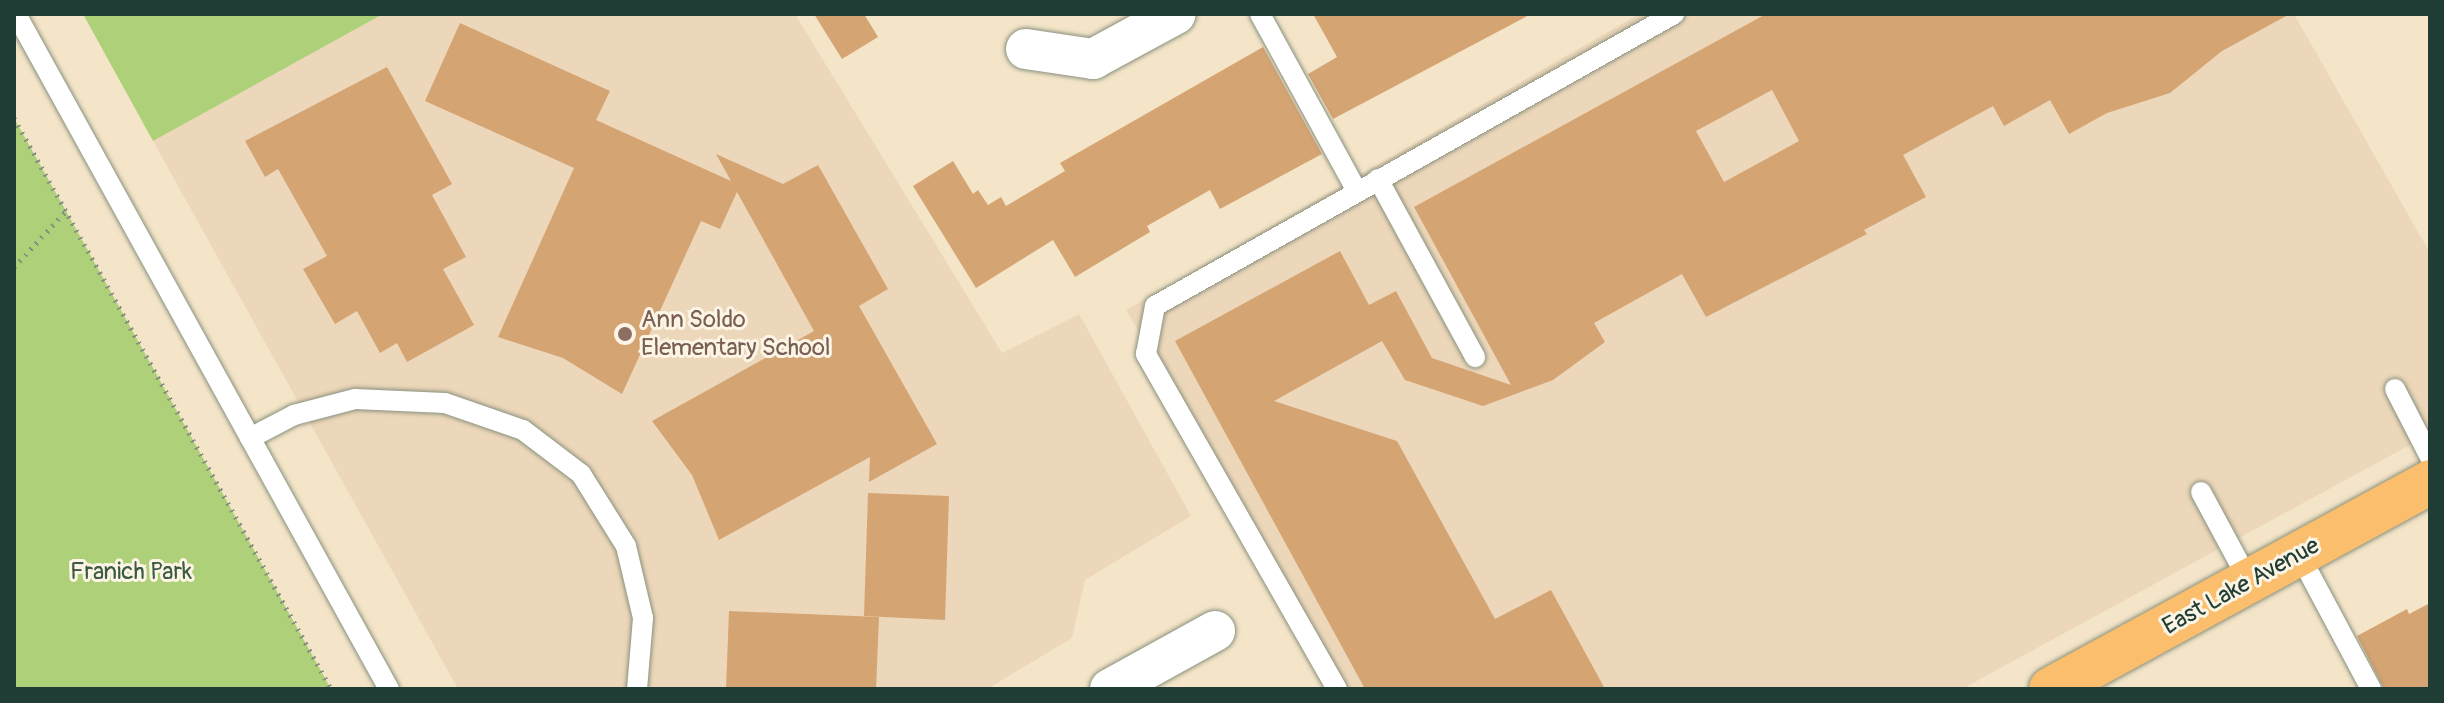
<!DOCTYPE html>
<html>
<head>
<meta charset="utf-8">
<style>
  body { margin:0 }
  #map { position:relative; width:2444px; height:703px; overflow:hidden; background:#f4e5c9; font-family:Pangolin,sans-serif }
  div>[style] { position:absolute }
  [style*='--x'] { left:calc(var(--x)*1px); top:calc(var(--y)*1px); width:calc(var(--w)*1px); rotate:calc(var(--a)*1deg) }
  .built>* { inset:0; background:#edd7ba }
  .green>* { inset:0; background:#aed078 }
  .building>* { inset:0; background:#d5a473 }
  .path>* { height:5px; margin-top:-2.5px; transform-origin:0; background:repeating-linear-gradient(90deg,#8a917e 0 2px,transparent 0 8px) }
  .roads { filter:drop-shadow(0 0 2px #8a917e) drop-shadow(0 0 2px #8a917e) }
  .lane>* { height:20px; margin:-10px; padding:0 10px; transform-origin:10px; border-radius:10px; background:#fff }
  .street>* { height:40px; margin:-20px; padding:0 20px; transform-origin:20px; border-radius:20px; background:#fff }
  .primary>* { height:44px; margin:-22px; padding:0 22px; transform-origin:22px; border-radius:22px; background:#fabe6d }
  .dots>* { width:22px; height:22px; translate:-50% -50%; box-sizing:border-box; border:4px solid #fcf5e5; border-radius:50% }
  span { translate:-50% -50%; white-space:nowrap; text-align:center; line-height:1.15; -webkit-text-stroke:6px #fcf5e5; paint-order:stroke }
  .education-label { font-size:24px; color:#785e54 }
  .left { translate:0 -50%; text-align:left }
  .park-label { font-size:24px; color:#3c5a42 }
  .street-label { font-size:24px; color:#1f3d34 }
  .frame { position:absolute; inset:0; border:16px solid #1f3d34; pointer-events:none }
</style>
</head>
<body>
<div id="map">
  <div class="built">
    <div style="clip-path:polygon(383px 14px,795px 14px,1002px 353px,1079px 314px,1191px 516px,1085px 580px,1072px 638px,987px 689px,458px 689px,153px 141px)"></div>
    <div style="clip-path:polygon(1639px 14px,2294px 14px,2430px 253px,2430px 434px,1962px 689px,1349px 689px,1126px 310px)"></div>
  </div>
  <div class="green">
    <div style="clip-path:polygon(83px 14px,383px 14px,153px 141px)"></div>
    <div style="clip-path:polygon(14px 118px,66px 211px,331px 689px,14px 689px)"></div>
  </div>
  <div class="building">
    <div style="clip-path:polygon(814px 14px,864px 14px,878px 37px,842px 59px)"></div>
    <div style="clip-path:polygon(1313px 14px,1531px 14px,1333px 119px,1308px 74px,1337px 57px)"></div>
    <div style="clip-path:polygon(evenodd,1766px 14px,2290px 14px,2222px 51px,2170px 93px,2107px 113px,2069px 134px,2050px 100px,2004px 126px,1993px 106px,1903px 155px,1926px 197px,1864px 230px,1867px 234px,1706px 317px,1682px 274px,1594px 323px,1605px 342px,1553px 380px,1483px 406px,1405px 380px,1382px 341px,1274px 401px,1397px 441px,1495px 619px,1551px 590px,1605px 689px,1365px 689px,1175px 341px,1340px 251px,1369px 305px,1396px 291px,1432px 358px,1511px 385px,1414px 207px,1766px 14px,1772px 90px,1799px 141px,1724px 182px,1696px 131px,1772px 90px)"></div>
    <div style="clip-path:polygon(460px 23px,610px 91px,596px 120px,731px 181px,716px 154px,783px 184px,818px 165px,888px 289px,859px 306px,937px 444px,869px 482px,870px 457px,719px 540px,692px 475px,652px 421px,814px 331px,737px 192px,720px 229px,701px 221px,622px 394px,563px 358px,498px 337px,574px 168px,425px 101px)"></div>
    <div style="clip-path:polygon(1263px 47px,1322px 154px,1220px 209px,1210px 190px,1147px 226px,1150px 232px,1075px 277px,1053px 240px,976px 288px,913px 186px,953px 161px,973px 194px,978px 190px,988px 205px,1001px 197px,1006px 206px,1065px 171px,1060px 163px)"></div>
    <div style="clip-path:polygon(387px 67px,452px 184px,432px 195px,466px 257px,443px 269px,474px 325px,407px 362px,397px 343px,380px 353px,357px 311px,335px 324px,303px 269px,327px 256px,278px 169px,265px 177px,245px 141px)"></div>
    <div style="clip-path:polygon(868px 493px,949px 496px,945px 620px,864px 616px)"></div>
    <div style="clip-path:polygon(2430px 603px,2430px 689px,2384px 689px,2357px 636px,2407px 609px,2409px 614px)"></div>
    <div style="clip-path:polygon(729px 611px,879px 617px,876px 689px,726px 689px)"></div>
  </div>
  <div class="path">
    <div style="--x:14;--y:118;--w:653;--a:60.96"></div>
    <div style="--x:14;--y:267;--w:76;--a:-47.1"></div>
  </div>
  <div class="roads">
    <div class="lane">
      <div style="--x:16;--y:14;--w:771;--a:61.08"></div>
      <div style="--x:1260;--y:14;--w:202;--a:61.3"></div>
      <div style="--x:1378;--y:179;--w:203;--a:61.4"></div>
      <div style="--x:2395;--y:389;--w:76;--a:62.8"></div>
      <div style="--x:250;--y:438;--w:50;--a:-27.6"></div>
      <div style="--x:294;--y:415;--w:63;--a:-14.7"></div>
      <div style="--x:355;--y:399;--w:90;--a:2.5"></div>
      <div style="--x:445;--y:403;--w:83;--a:19.1"></div>
      <div style="--x:523;--y:430;--w:73;--a:37.2"></div>
      <div style="--x:581;--y:474;--w:85;--a:58"></div>
      <div style="--x:626;--y:546;--w:74;--a:76.7"></div>
      <div style="--x:643;--y:618;--w:71;--a:94.8"></div>
      <div style="--x:2201;--y:492;--w:101;--a:61.7"></div>
      <div style="--x:2299;--y:554;--w:153;--a:61.9"></div>
      <div style="--x:1337;--y:689;--w:386;--a:-119.7"></div>
      <div style="--x:1146;--y:354;--w:49;--a:-79.4"></div>
      <div style="--x:1155;--y:306;--w:596;--a:-29.36"></div>
    </div>
    <div class="street">
      <div style="--x:1026;--y:49;--w:68;--a:8.5"></div>
      <div style="--x:1093;--y:59;--w:94;--a:-28.5"></div>
      <div style="--x:1110;--y:689;--w:120;--a:-28.9"></div>
    </div>
    <div class="primary">
      <div style="--x:2051;--y:689;--w:432;--a:-28.6"></div>
    </div>
  </div>
  <div class="dots">
    <div style="left:625px;top:334px;background:#8d6e63"></div>
  </div>
  <div class="education-label">
    <span class="left" style="left:641px;top:334px">Ann Soldo<br>Elementary School</span>
  </div>
  <div class="park-label">
    <span style="left:131px;top:572px">Franich Park</span>
  </div>
  <div class="street-label">
    <span style="left:2241px;top:586px;rotate:-29deg">East Lake Avenue</span>
  </div>
  <div class="frame"></div>
</div>
</body>
</html>
